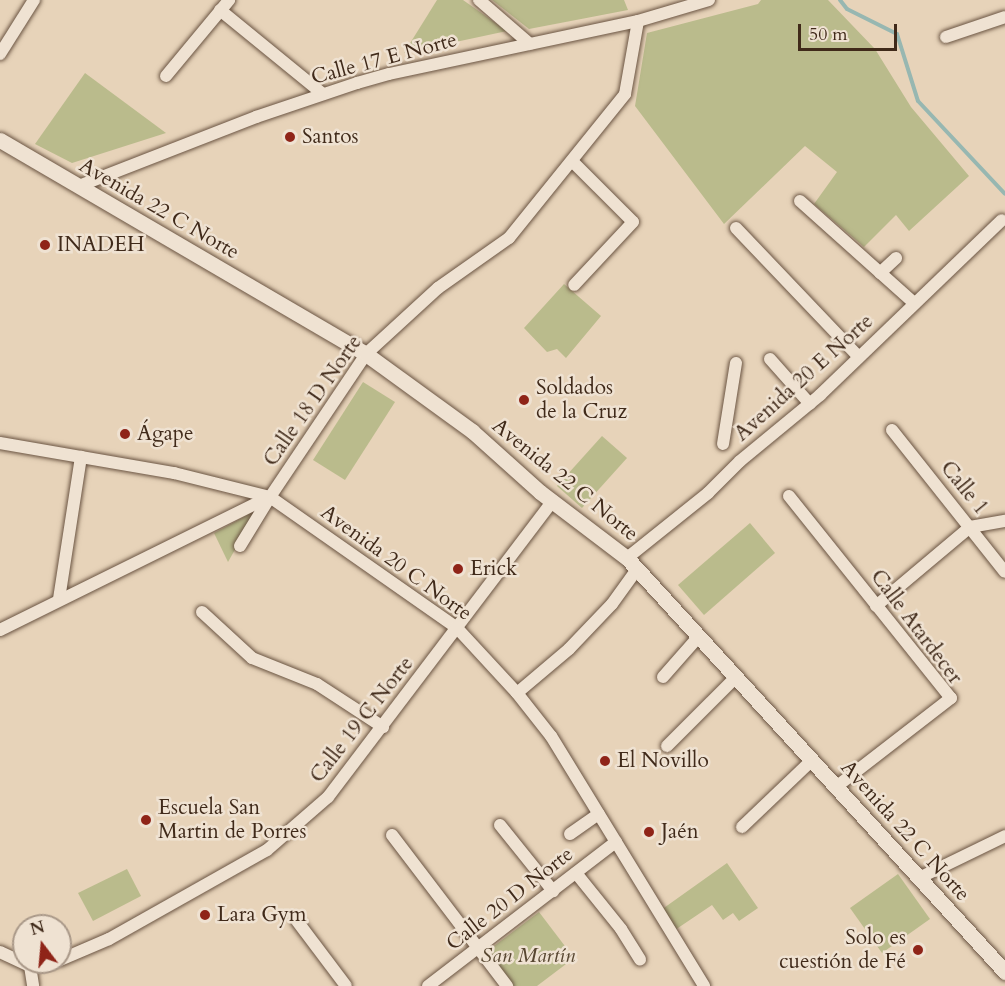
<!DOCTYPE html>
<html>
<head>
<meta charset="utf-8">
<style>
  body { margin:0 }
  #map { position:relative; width:1005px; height:986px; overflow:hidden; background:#e7d3b9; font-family:Cardo,serif }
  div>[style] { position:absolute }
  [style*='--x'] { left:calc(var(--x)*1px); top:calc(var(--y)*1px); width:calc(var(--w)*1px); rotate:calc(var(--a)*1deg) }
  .green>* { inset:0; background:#babb8c }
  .stream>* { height:4px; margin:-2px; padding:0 2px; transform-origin:2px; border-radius:2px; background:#97b7b1 }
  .roads { filter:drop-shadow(0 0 2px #6a5442) drop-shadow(0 0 2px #6a5442) }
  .minor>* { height:12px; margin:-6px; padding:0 6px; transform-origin:6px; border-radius:6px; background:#efe2d2 }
  .tertiary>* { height:15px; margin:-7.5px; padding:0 7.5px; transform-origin:7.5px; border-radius:7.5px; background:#efe2d2 }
  .dots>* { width:16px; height:16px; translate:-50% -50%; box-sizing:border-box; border:3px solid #efe2d2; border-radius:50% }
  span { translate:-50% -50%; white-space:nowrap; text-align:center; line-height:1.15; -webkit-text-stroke:5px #efe2d2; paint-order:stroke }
  .street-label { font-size:21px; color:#402a1a }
  .poi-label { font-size:21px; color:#402a1a }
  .left { translate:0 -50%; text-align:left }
  .right { translate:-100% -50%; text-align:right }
  .park-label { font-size:21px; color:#584731; font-style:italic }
  .north { position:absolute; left:12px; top:914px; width:60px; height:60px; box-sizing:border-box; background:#efe2d2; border:2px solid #a99888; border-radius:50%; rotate:344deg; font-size:16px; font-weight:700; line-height:24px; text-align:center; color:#402a1a }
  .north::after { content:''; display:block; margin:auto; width:21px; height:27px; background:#8f2418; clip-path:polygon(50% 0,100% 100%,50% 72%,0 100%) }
  .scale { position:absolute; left:798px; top:24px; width:99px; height:27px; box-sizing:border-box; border:3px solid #402a1a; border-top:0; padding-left:8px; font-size:18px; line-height:21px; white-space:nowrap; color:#402a1a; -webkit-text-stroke:4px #efe2d2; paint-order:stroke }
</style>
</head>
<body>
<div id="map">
  <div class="green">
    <div style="clip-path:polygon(437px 0,463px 0,507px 31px,404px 53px)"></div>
    <div style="clip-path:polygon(492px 0,624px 0,628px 10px,529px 29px)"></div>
    <div style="clip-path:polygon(761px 0,828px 0,875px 49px,911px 107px,969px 176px,909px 231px,896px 215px,864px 247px,814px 204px,837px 172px,805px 146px,724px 224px,635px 106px,647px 33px,758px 4px)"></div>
    <div style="clip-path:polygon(85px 73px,166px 133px,72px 163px,35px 144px)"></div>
    <div style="clip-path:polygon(564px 284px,601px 316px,566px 358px,557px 349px,547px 352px,524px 328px)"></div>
    <div style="clip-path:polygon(363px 382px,395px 402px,345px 480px,313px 460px)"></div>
    <div style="clip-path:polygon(602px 436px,627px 458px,582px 508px,557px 486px)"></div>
    <div style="clip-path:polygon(253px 512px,255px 514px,228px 562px,214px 533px)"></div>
    <div style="clip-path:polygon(750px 523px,775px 553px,704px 615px,678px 585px)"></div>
    <div style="clip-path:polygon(727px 863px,758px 908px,739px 921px,733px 913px,723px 920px,712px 905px,675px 930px,661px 910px)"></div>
    <div style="clip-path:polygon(127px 869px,141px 896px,93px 921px,78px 893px)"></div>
    <div style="clip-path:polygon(898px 874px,930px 919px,882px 953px,850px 908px)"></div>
    <div style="clip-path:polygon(539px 912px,574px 958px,537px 986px,512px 986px,486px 952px)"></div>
  </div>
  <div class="stream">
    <div style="--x:840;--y:0;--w:11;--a:52"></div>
    <div style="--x:847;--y:9;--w:56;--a:26.6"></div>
    <div style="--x:897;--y:34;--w:70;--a:72.6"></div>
    <div style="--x:918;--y:101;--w:127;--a:46.9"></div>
  </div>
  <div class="roads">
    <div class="minor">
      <div style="--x:479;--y:0;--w:67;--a:40.8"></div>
      <div style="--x:220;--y:10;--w:133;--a:39.2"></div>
      <div style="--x:946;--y:37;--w:62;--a:-18.7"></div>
      <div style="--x:0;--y:54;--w:64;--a:-57.8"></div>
      <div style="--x:166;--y:76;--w:99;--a:-50.3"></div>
      <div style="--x:572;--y:161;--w:86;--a:45"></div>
      <div style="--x:633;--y:222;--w:86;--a:133.1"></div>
      <div style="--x:79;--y:186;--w:190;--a:-21.3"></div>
      <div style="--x:256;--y:117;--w:107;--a:-18.6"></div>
      <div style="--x:357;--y:83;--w:33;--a:-16"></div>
      <div style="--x:389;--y:74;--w:255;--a:-12"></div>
      <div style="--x:638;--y:21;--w:74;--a:-16.5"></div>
      <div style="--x:800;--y:201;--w:153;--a:41.8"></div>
      <div style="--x:736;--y:228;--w:178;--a:46.4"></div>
      <div style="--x:880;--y:273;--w:22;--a:-43"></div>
      <div style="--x:770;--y:359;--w:60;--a:48.4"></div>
      <div style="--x:892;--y:430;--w:181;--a:51.5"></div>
      <div style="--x:0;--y:443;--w:177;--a:9.8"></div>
      <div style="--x:174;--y:473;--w:99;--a:14"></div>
      <div style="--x:270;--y:497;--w:228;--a:35"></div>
      <div style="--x:457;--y:628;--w:88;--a:47.3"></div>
      <div style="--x:517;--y:693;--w:55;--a:51.7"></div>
      <div style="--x:551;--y:736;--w:293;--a:58.5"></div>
      <div style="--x:723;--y:444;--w:82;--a:-80.9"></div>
      <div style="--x:789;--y:496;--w:259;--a:51.3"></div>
      <div style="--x:951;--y:698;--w:145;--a:142.3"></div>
      <div style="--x:240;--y:546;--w:57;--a:-58.5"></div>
      <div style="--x:270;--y:497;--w:172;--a:-56.1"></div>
      <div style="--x:366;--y:354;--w:98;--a:-42.5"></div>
      <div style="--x:438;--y:288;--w:87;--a:-35.2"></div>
      <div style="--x:509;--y:238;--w:185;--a:-51.1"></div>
      <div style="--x:625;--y:94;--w:74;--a:-79.9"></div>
      <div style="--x:627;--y:558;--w:104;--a:-38.7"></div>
      <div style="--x:708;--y:493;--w:45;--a:-45"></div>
      <div style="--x:740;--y:461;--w:104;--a:-39.5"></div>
      <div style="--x:820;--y:395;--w:252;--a:-43.9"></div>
      <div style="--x:59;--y:599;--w:144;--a:-81.2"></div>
      <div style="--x:876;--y:606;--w:123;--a:-40"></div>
      <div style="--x:970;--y:527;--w:36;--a:-10"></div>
      <div style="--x:202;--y:612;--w:68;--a:42.6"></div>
      <div style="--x:252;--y:658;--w:70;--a:21.8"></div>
      <div style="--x:317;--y:684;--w:79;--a:33.1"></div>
      <div style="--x:0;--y:630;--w:300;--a:-26.3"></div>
      <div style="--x:663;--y:677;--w:55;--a:-48.7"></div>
      <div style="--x:517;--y:693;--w:68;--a:-40.2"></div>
      <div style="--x:569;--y:649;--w:62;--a:-46.3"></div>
      <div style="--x:612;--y:604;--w:44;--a:-54.2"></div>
      <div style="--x:667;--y:746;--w:98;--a:-45"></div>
      <div style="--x:500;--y:825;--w:85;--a:51.2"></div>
      <div style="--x:742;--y:827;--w:97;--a:-43.7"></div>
      <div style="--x:570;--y:834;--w:35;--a:-35"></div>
      <div style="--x:392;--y:835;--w:190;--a:52.7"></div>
      <div style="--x:576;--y:873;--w:72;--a:51.2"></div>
      <div style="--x:621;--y:929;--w:36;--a:58"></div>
      <div style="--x:919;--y:878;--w:96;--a:-26"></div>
      <div style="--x:297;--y:921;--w:81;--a:53"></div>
      <div style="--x:0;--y:952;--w:33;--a:25"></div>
      <div style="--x:30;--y:966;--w:23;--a:-10"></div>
      <div style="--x:60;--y:960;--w:53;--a:-23.2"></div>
      <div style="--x:109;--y:939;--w:181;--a:-29.4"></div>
      <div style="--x:267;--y:850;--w:81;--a:-41"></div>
      <div style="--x:328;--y:797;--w:372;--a:-52.8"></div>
      <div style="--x:30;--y:966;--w:20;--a:81"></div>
      <div style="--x:428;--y:986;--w:237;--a:-37.5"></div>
    </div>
    <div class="tertiary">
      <div style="--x:0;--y:140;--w:424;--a:30.3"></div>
      <div style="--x:366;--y:354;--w:131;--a:36"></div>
      <div style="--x:472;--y:431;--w:91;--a:41.9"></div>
      <div style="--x:540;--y:492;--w:109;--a:37.2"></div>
      <div style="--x:627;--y:558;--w:561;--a:47.6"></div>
    </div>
  </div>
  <div class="dots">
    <div style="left:290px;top:137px;background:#8f2418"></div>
    <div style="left:45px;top:245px;background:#8f2418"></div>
    <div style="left:524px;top:400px;background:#8f2418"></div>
    <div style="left:125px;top:434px;background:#8f2418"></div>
    <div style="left:458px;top:569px;background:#8f2418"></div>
    <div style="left:605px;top:761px;background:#8f2418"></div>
    <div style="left:146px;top:820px;background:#8f2418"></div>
    <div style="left:649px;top:832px;background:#8f2418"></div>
    <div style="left:205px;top:915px;background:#8f2418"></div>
    <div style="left:918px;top:950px;background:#8f2418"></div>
  </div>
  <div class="street-label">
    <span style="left:384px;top:59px;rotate:-15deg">Calle 17 E Norte</span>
    <span style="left:159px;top:209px;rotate:30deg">Avenida 22 C Norte</span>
    <span style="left:804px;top:378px;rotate:-42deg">Avenida 20 E Norte</span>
    <span style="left:313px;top:401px;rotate:-55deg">Calle 18 D Norte</span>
    <span style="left:565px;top:480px;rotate:39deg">Avenida 22 C Norte</span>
    <span style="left:964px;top:488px;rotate:51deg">Calle 1</span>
    <span style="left:396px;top:563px;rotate:36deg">Avenida 20 C Norte</span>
    <span style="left:916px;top:627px;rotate:53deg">Calle Atardecer</span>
    <span style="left:362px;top:720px;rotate:-52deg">Calle 19 C Norte</span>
    <span style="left:905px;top:831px;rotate:48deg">Avenida 22 C Norte</span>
    <span style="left:510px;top:899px;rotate:-38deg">Calle 20 D Norte</span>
  </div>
  <div class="poi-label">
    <span class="left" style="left:302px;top:137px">Santos</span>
    <span class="left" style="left:57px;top:245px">INADEH</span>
    <span class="left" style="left:536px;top:400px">Soldados<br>de la Cruz</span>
    <span class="left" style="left:137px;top:434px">Ágape</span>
    <span class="left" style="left:470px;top:569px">Erick</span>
    <span class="left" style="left:617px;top:761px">El Novillo</span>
    <span class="left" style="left:158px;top:820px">Escuela San<br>Martin de Porres</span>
    <span class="left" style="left:661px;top:832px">Jaén</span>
    <span class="left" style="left:217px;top:915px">Lara Gym</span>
    <span class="right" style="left:906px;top:950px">Solo es<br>cuestión de Fé</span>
  </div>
  <div class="park-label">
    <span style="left:528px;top:956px">San Martín</span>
  </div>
  <div class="north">N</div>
  <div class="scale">50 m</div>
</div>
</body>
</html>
